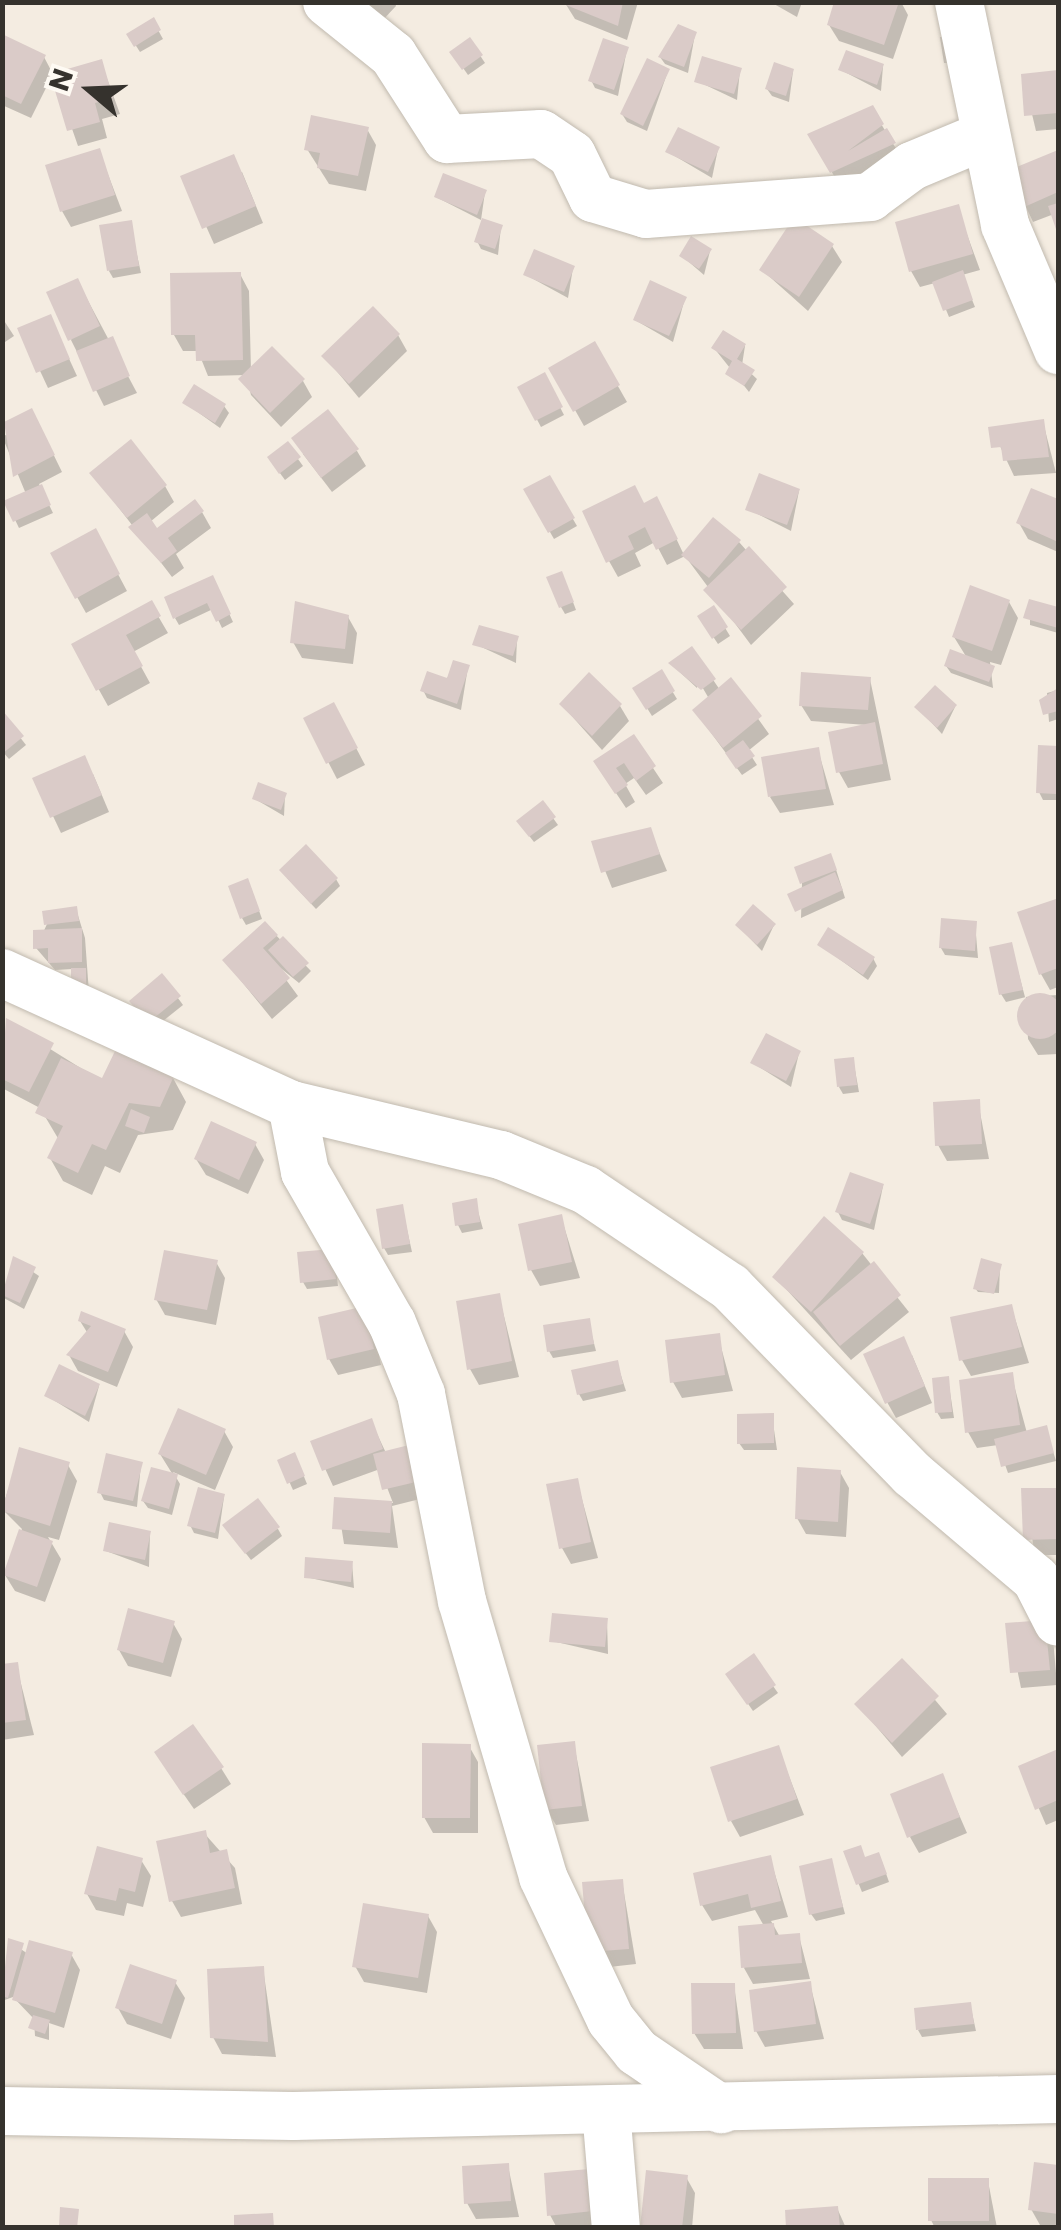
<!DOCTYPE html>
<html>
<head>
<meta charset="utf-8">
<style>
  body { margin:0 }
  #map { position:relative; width:1061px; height:2230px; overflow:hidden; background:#f4ece1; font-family:Poppins,sans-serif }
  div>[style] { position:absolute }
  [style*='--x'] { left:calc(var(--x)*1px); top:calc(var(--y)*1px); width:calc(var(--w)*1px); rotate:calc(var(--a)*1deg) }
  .shadow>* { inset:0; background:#0003 }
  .building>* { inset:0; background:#dacbc8 }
  .round { border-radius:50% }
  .roads { filter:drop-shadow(0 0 2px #c1baaf) drop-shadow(0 0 2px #c1baaf) }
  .minor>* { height:48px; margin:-24px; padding:0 24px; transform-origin:24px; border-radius:24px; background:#fff }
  span { translate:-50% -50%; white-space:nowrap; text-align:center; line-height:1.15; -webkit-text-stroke:8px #fefaf3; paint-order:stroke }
  .frame { position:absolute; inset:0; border:5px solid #35322d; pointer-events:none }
  .north { position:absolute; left:40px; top:40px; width:100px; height:100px; -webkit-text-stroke:8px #fefaf3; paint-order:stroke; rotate:289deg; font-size:28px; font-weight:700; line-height:40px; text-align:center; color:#35322d }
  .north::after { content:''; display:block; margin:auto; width:35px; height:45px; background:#35322d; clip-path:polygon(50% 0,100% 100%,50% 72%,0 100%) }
</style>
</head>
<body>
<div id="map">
  <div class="shadow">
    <div style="clip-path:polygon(362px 2px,395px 2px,396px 6px,382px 21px)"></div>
    <div style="clip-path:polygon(638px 2px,627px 40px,575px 19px,565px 3px)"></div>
    <div style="clip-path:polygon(802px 2px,797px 17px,774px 4px,774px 2px)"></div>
    <div style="clip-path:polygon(837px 2px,901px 2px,908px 15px,893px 59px,839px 41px,829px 25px)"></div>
    <div style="clip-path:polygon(153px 21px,163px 39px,140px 52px,129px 35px)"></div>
    <div style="clip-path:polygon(695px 34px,688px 73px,665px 64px,660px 57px)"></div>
    <div style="clip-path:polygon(2px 36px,44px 57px,54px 76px,101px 62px,120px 114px,102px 119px,107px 138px,78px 146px,53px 74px,31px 118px,2px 105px)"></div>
    <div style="clip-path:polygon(940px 37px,953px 37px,958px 63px,944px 63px)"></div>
    <div style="clip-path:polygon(470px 40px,485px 63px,468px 75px,452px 52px)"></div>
    <div style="clip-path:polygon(627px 49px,618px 96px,595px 88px,591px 80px)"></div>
    <div style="clip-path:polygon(883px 66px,881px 91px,841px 70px)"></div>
    <div style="clip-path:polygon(740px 70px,737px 100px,697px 81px)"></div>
    <div style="clip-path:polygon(668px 71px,647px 131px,627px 122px,622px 114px)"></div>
    <div style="clip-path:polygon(793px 71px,789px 102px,772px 96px,767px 89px)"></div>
    <div style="clip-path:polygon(1058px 73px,1058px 129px,1036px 131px,1023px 76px)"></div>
    <div style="clip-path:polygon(872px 109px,903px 160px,841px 188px,811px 136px)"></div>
    <div style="clip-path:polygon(367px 129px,376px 145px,366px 191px,329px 184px,307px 149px)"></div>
    <div style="clip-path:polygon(718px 149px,712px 178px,668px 152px)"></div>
    <div style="clip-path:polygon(99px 151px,122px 211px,71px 227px,62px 211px)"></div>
    <div style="clip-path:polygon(1058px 152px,1058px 230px,1054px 214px,1033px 222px,1010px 173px)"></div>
    <div style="clip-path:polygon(242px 172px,263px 223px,214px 244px,184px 177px)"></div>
    <div style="clip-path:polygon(485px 192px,481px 220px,436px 197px)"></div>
    <div style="clip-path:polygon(957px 207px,980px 270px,962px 275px,975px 307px,949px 317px,935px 283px,920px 287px,911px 271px)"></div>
    <div style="clip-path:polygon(130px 223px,141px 273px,113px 278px,109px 271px)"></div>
    <div style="clip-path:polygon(501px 227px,498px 255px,481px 249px,477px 241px)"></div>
    <div style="clip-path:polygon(832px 246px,842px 262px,808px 311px,762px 270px)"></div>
    <div style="clip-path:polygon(710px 251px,704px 275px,682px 256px)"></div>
    <div style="clip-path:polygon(573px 268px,568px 298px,526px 275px)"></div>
    <div style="clip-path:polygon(240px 274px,249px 291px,251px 371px,303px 381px,312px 397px,281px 427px,251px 395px,246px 375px,208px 376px,198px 351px,183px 351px,174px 335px)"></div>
    <div style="clip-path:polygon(86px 297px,137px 393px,104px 406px,71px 340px)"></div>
    <div style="clip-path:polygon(685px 298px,673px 342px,635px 320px)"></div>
    <div style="clip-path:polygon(50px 317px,77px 376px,48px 388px,21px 330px)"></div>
    <div style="clip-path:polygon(3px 319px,14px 336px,5px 342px,2px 338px)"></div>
    <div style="clip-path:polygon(398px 335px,407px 351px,359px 398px,325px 357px)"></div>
    <div style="clip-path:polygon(594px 344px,627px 402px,584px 426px,552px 369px)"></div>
    <div style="clip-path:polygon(745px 346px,742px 365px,757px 379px,749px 392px,714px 348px)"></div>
    <div style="clip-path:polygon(544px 376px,564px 415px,541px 427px,520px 388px)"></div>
    <div style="clip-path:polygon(185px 403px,224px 406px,229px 413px,220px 428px)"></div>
    <div style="clip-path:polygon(1043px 422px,1056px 473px,1014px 476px,992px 429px)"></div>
    <div style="clip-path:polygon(40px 427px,62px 472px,39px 484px,53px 513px,19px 528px,7px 503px,26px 494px,2px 436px)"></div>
    <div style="clip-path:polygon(357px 451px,366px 466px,332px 492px,303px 454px)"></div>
    <div style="clip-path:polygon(298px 459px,303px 466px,285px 480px,274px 465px)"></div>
    <div style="clip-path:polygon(92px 473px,165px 486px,174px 502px,150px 522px,157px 531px,202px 512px,211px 528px,176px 554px,184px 568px,172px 577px)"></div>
    <div style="clip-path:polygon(549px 478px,577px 526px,554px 539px,526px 490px)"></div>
    <div style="clip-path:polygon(799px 491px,791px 531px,748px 509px)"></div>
    <div style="clip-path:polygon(1032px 491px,1058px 502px,1058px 552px,1028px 539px,1019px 523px)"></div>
    <div style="clip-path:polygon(644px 505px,665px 515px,684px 555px,739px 542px,794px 604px,751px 645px,685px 556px,667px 565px,655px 542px,635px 553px,641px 566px,618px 577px,609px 561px)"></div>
    <div style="clip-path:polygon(95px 531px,127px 591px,86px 613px,53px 554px)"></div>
    <div style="clip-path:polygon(565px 581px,576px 610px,565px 614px,561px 607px)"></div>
    <div style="clip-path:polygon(216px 585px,233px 622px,222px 628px,213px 609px,179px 625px,175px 618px)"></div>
    <div style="clip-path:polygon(1009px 602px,1018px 618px,1001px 665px,990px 662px,993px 688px,951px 673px,946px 666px,967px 658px,954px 637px)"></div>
    <div style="clip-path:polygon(1030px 602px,1058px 610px,1058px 633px,1030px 625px)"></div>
    <div style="clip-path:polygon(298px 603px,348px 617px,357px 633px,353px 664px,302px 658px,293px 642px)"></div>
    <div style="clip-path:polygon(151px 604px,168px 633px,133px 652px,150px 683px,108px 706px,74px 645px)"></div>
    <div style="clip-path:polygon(713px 608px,730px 636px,718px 644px,700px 617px)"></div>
    <div style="clip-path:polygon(517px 638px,516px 663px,475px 644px)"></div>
    <div style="clip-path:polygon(692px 649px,720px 690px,731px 681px,769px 734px,748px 751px,757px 765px,742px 775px,695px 711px,708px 697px,697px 678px,697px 688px,671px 664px)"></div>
    <div style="clip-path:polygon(468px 667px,461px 710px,427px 698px,423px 690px)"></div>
    <div style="clip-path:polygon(661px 673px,677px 699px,652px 716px,635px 689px)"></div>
    <div style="clip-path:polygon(870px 679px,891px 780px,848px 788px,839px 772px,867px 725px,811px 721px,801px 705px)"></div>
    <div style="clip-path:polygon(1058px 690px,1058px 719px,1049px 722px,1047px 693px)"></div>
    <div style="clip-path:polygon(562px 705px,620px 706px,629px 721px,602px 750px)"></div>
    <div style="clip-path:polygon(955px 707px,942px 734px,918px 708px)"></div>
    <div style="clip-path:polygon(2px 714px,26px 745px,9px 759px,2px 751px)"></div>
    <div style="clip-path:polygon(306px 719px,342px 721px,365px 765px,337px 779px)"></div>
    <div style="clip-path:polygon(633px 738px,663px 783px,646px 795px,634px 778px,625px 784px,635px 802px,626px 808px,606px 778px)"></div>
    <div style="clip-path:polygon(1056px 749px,1058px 800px,1043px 800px,1039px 792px)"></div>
    <div style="clip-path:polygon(818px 750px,834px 805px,780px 813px,770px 797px)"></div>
    <div style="clip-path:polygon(93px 774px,109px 812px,61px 833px,36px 780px)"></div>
    <div style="clip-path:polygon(285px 795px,284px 816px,255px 799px)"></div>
    <div style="clip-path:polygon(553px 818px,558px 825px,534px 842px,523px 828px)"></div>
    <div style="clip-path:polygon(650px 830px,667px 871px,612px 888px,594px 843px)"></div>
    <div style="clip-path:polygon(834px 863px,845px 898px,801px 918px,802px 883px)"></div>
    <div style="clip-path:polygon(287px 878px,336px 879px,340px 886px,316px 909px)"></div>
    <div style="clip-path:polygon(251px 888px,262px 919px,246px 925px,242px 918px)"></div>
    <div style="clip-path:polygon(1055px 902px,1058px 987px,1050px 990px,1041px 974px)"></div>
    <div style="clip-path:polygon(76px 909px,85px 938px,89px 993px,73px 969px,55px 970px,36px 948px,47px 924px)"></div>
    <div style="clip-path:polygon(975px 923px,978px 958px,945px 955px,941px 948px)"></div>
    <div style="clip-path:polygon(265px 924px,311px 971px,299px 983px,273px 962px,298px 996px,272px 1019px,225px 961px)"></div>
    <div style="clip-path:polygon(774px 925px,762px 951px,738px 926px)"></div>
    <div style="clip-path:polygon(820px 945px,873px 958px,877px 966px,868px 980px)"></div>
    <div style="clip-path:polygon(1011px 945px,1025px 997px,1058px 995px,1058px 1054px,1038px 1055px,1028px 1039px,1026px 997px,1006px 1002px,1001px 994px,992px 949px)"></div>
    <div style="clip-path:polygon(162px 976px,183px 1005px,153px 1029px)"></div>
    <div style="clip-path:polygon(7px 1022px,103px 1082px,173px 1078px,186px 1102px,173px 1130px,138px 1135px,120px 1173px,105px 1166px,92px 1195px,63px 1181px,50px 1158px,59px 1140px,40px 1108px,2px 1088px)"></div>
    <div style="clip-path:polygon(799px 1053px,791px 1087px,753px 1063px)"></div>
    <div style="clip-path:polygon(853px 1059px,859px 1092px,843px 1094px,839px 1087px)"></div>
    <div style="clip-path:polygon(978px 1102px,989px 1159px,947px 1161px,938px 1145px)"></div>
    <div style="clip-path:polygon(255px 1144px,264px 1160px,248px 1194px,206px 1175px,196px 1159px)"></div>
    <div style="clip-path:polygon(883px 1186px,874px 1230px,842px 1220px,838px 1212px)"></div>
    <div style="clip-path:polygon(475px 1201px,483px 1229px,462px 1233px,458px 1225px)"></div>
    <div style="clip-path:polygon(402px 1207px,412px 1252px,388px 1255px,384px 1248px)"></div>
    <div style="clip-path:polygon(561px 1217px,580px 1278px,540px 1286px,531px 1270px)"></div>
    <div style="clip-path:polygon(862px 1253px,909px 1312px,851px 1360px,775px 1277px)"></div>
    <div style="clip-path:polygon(14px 1259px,39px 1276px,24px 1309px,2px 1297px)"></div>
    <div style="clip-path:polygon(335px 1259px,338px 1286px,307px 1289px,303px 1282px)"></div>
    <div style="clip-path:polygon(216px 1262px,225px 1278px,216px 1325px,165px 1315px,156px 1299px)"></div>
    <div style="clip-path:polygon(1000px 1266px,999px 1293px,978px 1292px,975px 1288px)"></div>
    <div style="clip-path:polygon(499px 1296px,519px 1377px,479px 1385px,470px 1369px)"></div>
    <div style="clip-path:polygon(1011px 1306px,1029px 1363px,971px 1376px,962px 1360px)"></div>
    <div style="clip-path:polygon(588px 1320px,596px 1351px,553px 1358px,549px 1351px)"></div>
    <div style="clip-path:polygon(80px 1321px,124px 1331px,133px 1347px,117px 1387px,78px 1371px,69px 1355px,90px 1337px)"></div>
    <div style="clip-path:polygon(373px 1325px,381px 1365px,338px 1375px,329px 1359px)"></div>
    <div style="clip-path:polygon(718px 1336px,733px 1391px,682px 1398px,673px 1382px)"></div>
    <div style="clip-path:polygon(912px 1355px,932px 1403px,896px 1418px,887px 1402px)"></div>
    <div style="clip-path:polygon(617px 1363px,626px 1391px,583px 1401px,579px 1394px)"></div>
    <div style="clip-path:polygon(1011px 1374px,1027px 1433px,1046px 1428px,1056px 1461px,1008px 1473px,998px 1445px,977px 1448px,968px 1432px)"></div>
    <div style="clip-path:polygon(948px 1379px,954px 1418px,941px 1419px,937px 1412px)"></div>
    <div style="clip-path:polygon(99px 1386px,89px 1422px,47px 1396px)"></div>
    <div style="clip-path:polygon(772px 1416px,777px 1450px,744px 1450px,739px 1443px)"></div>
    <div style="clip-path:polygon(371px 1421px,386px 1453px,440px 1494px,392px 1506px,398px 1548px,344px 1544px,337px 1499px,393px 1503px,380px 1469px,333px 1486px,313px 1442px)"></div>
    <div style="clip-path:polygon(224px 1431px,233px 1447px,215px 1490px,173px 1472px,180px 1484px,172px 1515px,148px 1508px,143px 1501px,173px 1475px,160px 1454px)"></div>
    <div style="clip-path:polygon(21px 1450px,68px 1465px,77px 1481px,59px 1540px,48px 1537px,61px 1559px,45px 1602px,15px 1591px,5px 1575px,22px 1529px,2px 1509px)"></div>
    <div style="clip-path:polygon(280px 1461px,298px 1462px,307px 1484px,293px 1490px)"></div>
    <div style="clip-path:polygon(141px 1464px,137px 1507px,104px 1500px,100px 1492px)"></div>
    <div style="clip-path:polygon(840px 1472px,849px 1488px,846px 1537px,806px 1534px,797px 1518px)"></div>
    <div style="clip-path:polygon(577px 1481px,598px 1558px,571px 1564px,562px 1548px)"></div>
    <div style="clip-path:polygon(1058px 1490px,1058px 1555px,1035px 1555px,1024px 1491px)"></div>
    <div style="clip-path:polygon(224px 1497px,218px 1539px,194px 1533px,190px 1525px)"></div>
    <div style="clip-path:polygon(278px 1529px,282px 1536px,251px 1560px,230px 1533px)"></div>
    <div style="clip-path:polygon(150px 1533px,149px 1567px,106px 1551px)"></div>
    <div style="clip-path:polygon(352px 1563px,354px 1588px,306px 1577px)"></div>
    <div style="clip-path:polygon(607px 1621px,608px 1654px,552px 1641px)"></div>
    <div style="clip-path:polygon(173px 1623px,182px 1639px,171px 1677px,128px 1666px,119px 1650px)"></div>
    <div style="clip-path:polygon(1008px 1625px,1053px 1638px,1057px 1685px,1021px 1688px)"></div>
    <div style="clip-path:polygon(902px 1661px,947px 1714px,902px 1757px,858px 1705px)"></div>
    <div style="clip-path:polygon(16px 1664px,34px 1735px,2px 1740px,2px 1667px)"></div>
    <div style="clip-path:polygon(733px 1682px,773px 1686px,778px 1693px,753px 1711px)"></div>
    <div style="clip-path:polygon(574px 1744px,589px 1821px,556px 1825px,546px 1809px)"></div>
    <div style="clip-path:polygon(469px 1746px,478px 1762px,478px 1833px,433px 1833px,424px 1817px)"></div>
    <div style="clip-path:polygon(778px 1748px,804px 1815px,740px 1837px,731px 1821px)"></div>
    <div style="clip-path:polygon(1058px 1752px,1058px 1820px,1046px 1825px,1021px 1767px)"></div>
    <div style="clip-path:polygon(221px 1768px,231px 1784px,194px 1809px,166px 1769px)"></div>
    <div style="clip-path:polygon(942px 1776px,967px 1833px,919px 1853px,910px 1837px)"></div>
    <div style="clip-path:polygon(204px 1833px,235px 1868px,242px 1904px,181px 1917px,172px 1901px)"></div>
    <div style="clip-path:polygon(846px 1853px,882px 1862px,889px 1882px,862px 1892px)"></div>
    <div style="clip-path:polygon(770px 1858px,788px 1917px,771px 1921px,780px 1937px,799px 1936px,810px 1979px,753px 1984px,744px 1968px,764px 1926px,755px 1910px,712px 1921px,702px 1905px)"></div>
    <div style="clip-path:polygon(141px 1860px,151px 1876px,143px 1907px,127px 1903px,124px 1916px,96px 1910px,87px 1894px)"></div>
    <div style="clip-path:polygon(831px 1861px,845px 1914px,816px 1921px,811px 1914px)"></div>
    <div style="clip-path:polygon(622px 1881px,636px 1964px,600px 1968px)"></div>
    <div style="clip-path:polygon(428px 1916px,437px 1932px,427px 1993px,364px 1982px,355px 1966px)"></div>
    <div style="clip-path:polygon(9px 1941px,28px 1954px,71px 1954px,80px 1970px,64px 2028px,49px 2023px,49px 2040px,35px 2036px,34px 2019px,13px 1997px,2px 2001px)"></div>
    <div style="clip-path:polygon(263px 1968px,276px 2057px,222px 2054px,213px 2037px)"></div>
    <div style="clip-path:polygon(175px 1982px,185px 1998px,171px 2039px,127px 2024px,118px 2008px)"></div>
    <div style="clip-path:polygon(810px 1984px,824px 2039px,765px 2047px,756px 2031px)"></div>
    <div style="clip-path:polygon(734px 1985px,743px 2049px,704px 2049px,694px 2033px)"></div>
    <div style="clip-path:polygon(970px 2004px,976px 2031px,922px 2037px,918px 2030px)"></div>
    <div style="clip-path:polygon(1036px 2165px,1058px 2168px,1058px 2228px,1040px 2225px,1031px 2209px)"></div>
    <div style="clip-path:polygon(508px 2166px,519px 2217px,476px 2219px,467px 2203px)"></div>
    <div style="clip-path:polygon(588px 2172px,600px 2227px,557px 2228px,550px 2215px)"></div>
    <div style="clip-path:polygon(686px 2177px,695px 2193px,692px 2228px,642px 2228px)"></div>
    <div style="clip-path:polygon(988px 2181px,997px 2228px,935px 2228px,931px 2220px)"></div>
    <div style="clip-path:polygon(837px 2208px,846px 2228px,789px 2228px)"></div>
  </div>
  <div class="building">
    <div style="clip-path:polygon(623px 2px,618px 26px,561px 3px,561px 2px)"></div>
    <div style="clip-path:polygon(834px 2px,899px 2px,884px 45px,827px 25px)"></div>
    <div style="clip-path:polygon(154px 17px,161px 30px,134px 47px,126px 34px)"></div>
    <div style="clip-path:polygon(678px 24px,697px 32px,684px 67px,658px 57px)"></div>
    <div style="clip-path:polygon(2px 34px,46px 55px,21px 104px,2px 95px)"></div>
    <div style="clip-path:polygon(470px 37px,483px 55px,462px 70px,449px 52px)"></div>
    <div style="clip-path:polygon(603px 38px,629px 47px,614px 90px,588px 81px)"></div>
    <div style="clip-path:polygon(846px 50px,884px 64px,877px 85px,838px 70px)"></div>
    <div style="clip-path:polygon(702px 56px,742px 68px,734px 94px,694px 82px)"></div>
    <div style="clip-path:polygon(647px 58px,670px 69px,643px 126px,620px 114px)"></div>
    <div style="clip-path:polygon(102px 59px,113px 98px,95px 103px,100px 122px,67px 131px,50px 74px)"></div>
    <div style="clip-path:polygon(774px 62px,794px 69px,786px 96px,765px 89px)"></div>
    <div style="clip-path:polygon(1058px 70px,1058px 113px,1024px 116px,1021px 74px)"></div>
    <div style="clip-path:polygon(873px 105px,884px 124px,848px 151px,887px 128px,896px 143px,830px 173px,807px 134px)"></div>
    <div style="clip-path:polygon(311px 115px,369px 127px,358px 176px,317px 168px,320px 153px,304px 150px)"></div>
    <div style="clip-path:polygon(678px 127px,720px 147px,708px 172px,665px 152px)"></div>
    <div style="clip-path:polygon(100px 148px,115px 195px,60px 212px,45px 165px)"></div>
    <div style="clip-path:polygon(1058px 150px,1058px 192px,1022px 208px,1007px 171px)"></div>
    <div style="clip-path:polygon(234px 154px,256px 206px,202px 229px,180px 176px)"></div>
    <div style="clip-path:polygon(443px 173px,487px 190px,477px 215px,434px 197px)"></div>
    <div style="clip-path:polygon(1058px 203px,1058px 235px,1048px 206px)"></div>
    <div style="clip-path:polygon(959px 204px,973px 254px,909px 272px,895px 222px)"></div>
    <div style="clip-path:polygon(794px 217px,834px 244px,799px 297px,759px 270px)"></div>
    <div style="clip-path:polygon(482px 218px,503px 225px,495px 249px,474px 242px)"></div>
    <div style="clip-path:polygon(132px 220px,139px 266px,107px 271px,99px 225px)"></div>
    <div style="clip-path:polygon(691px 236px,712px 249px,699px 269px,679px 256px)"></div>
    <div style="clip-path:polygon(534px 249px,575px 266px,564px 292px,523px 275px)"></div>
    <div style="clip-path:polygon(963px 270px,973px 300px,943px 311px,932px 282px)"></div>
    <div style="clip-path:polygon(241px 272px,243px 360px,196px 361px,195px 335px,171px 335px,170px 273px)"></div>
    <div style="clip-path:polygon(78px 278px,100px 326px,68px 341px,46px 292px)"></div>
    <div style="clip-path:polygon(650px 280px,687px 297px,669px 336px,633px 320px)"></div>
    <div style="clip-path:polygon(373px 306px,400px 334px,349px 384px,321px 356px)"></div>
    <div style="clip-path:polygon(51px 314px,70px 359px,36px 373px,17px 328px)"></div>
    <div style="clip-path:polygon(723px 330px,746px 344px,737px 359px,755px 370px,744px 386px,725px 374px,732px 361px,711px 348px)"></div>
    <div style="clip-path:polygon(113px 336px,130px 376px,93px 392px,76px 351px)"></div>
    <div style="clip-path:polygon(595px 341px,620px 385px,573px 412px,548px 368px)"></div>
    <div style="clip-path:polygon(272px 346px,305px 379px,270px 413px,238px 379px)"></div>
    <div style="clip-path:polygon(545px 372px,563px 407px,535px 421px,517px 387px)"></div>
    <div style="clip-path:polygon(194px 384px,226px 404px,215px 423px,182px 403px)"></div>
    <div style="clip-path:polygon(32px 408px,55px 455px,13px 477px,4px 422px)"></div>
    <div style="clip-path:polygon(328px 409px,359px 449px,321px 478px,291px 438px)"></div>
    <div style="clip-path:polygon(1044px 419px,1049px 457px,1003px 461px,1001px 447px,991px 448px,988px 427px)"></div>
    <div style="clip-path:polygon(131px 439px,167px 485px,127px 518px,89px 473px)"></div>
    <div style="clip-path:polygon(288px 441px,301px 457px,279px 474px,267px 457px)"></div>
    <div style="clip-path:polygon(759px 473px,800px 489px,787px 525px,745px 510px)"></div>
    <div style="clip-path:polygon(550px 475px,575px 518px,548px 533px,523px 489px)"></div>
    <div style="clip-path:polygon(42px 484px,51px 505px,13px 522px,3px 501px)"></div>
    <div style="clip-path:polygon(635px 485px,644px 503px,657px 496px,678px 539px,656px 550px,645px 527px,628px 536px,634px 549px,606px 563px,582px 511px)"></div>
    <div style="clip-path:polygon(1031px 488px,1058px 499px,1058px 542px,1016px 523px)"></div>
    <div style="clip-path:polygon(195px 499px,204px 511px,168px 538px,177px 551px,161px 563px,128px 527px,147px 513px,157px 528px)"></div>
    <div style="clip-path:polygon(713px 517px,741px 540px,709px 578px,681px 555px)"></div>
    <div style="clip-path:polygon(96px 528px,120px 574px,75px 599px,50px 553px)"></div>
    <div style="clip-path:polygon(749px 546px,787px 587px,741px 630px,703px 590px)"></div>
    <div style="clip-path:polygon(562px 571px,574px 602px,559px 608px,546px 577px)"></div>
    <div style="clip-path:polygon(213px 575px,231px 614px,216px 622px,207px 603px,173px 619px,164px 597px)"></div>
    <div style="clip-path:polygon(970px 585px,1010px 600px,992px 651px,952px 637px)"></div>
    <div style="clip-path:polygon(1029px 599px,1058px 607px,1058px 628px,1023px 618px)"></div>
    <div style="clip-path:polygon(152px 600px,161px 616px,126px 635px,143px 666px,96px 691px,71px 644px)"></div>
    <div style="clip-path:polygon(295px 601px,349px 615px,345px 649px,290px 643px)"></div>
    <div style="clip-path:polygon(714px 605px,728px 627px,712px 639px,697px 616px)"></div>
    <div style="clip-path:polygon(479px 625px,519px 636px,513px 656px,472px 645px)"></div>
    <div style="clip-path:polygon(692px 646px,716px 679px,701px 690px,668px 663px)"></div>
    <div style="clip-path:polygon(950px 649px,995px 666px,989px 682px,944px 666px)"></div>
    <div style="clip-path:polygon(453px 660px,470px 665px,457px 704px,420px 691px,427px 671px,447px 678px)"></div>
    <div style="clip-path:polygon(662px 669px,675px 691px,646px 710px,632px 688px)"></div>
    <div style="clip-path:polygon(589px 672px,622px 704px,592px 736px,559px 704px)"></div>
    <div style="clip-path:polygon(801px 672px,871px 677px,868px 710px,799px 706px)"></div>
    <div style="clip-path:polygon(731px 677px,762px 716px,723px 748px,692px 710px)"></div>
    <div style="clip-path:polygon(935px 685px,957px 705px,937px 728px,914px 707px)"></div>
    <div style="clip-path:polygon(1058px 688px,1058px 711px,1043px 715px,1039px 700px)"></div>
    <div style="clip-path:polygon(334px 702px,358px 748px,326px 764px,303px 718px)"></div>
    <div style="clip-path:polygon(2px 710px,24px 736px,2px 754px)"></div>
    <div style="clip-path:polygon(875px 722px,883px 764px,836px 773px,828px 732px)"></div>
    <div style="clip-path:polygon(634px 734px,656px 766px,636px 781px,624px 763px,616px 768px,628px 785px,615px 794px,593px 761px)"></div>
    <div style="clip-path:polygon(743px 740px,755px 756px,736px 769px,725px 753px)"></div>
    <div style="clip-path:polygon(1038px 745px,1058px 746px,1056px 794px,1036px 793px)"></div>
    <div style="clip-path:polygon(819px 747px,826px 789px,768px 797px,761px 757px)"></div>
    <div style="clip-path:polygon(85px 755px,102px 795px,50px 818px,32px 778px)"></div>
    <div style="clip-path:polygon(258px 782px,287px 793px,281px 810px,252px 799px)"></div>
    <div style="clip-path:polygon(543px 800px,556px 817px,529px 837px,516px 821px)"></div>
    <div style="clip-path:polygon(651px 827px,660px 854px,601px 873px,591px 841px)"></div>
    <div style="clip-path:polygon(306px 844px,338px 878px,311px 904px,279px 870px)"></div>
    <div style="clip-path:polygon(831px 853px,837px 870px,800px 884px,794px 867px)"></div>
    <div style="clip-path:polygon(835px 872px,843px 890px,795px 912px,787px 894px)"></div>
    <div style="clip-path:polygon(248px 878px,260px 911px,240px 919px,228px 886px)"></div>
    <div style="clip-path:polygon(1056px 899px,1058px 968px,1039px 975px,1017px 912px)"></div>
    <div style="clip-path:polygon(753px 904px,776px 924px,757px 945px,735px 925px)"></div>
    <div style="clip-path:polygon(77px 906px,79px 921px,44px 925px,42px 911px)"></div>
    <div style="clip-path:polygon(941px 918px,977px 921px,975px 951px,939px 948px)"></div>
    <div style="clip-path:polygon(265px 921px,278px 935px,263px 948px,290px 978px,261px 1004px,222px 960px)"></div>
    <div style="clip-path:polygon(828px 927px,875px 957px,863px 975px,817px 945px)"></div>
    <div style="clip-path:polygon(82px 928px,82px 962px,48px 963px,48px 948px,33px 949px,33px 930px)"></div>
    <div style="clip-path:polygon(283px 936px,309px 963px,293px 977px,268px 950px)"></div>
    <div style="clip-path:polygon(1012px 942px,1023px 990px,999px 995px,989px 947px)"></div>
    <div style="clip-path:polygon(71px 968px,86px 968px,86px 986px,71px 986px)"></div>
    <div style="clip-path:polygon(162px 973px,181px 996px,148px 1023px,129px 1001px)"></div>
    <div class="round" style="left:1017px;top:993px;width:46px;height:46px"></div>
    <div style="clip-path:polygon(6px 1018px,54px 1043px,29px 1092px,2px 1079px)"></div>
    <div style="clip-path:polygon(766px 1033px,801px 1051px,786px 1081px,750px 1063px)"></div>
    <div style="clip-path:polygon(116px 1049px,174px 1076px,160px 1107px,129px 1103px,106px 1150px,92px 1144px,78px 1173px,47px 1158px,63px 1126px,35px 1113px,61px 1058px,102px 1078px)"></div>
    <div style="clip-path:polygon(854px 1057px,857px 1085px,837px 1087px,834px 1059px)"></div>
    <div style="clip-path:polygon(980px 1099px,982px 1144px,935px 1146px,933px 1102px)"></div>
    <div style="clip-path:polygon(131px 1109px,150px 1117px,144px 1133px,125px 1126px)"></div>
    <div style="clip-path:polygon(211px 1121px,257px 1142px,239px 1180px,194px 1159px)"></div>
    <div style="clip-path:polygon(850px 1172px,884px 1184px,870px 1224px,835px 1212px)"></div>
    <div style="clip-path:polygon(477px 1198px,480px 1222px,455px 1226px,452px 1203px)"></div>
    <div style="clip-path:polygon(403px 1204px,410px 1244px,382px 1249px,376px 1209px)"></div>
    <div style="clip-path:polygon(562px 1214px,572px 1262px,528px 1271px,518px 1224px)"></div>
    <div style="clip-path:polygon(824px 1216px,864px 1252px,811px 1312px,772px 1277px)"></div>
    <div style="clip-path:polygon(332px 1249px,336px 1279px,300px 1283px,297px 1252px)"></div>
    <div style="clip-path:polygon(164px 1250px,218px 1260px,207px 1310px,154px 1300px)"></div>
    <div style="clip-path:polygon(13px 1256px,36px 1267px,20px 1303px,2px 1295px)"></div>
    <div style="clip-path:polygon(981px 1258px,1002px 1264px,994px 1294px,973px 1289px)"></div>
    <div style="clip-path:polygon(874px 1261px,901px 1295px,840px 1346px,813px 1312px)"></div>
    <div style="clip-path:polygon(500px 1293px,512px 1361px,467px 1370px,456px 1301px)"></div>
    <div style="clip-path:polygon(1012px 1304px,1022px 1347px,959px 1361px,950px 1317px)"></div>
    <div style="clip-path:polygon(365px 1306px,374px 1349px,327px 1360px,318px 1317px)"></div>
    <div style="clip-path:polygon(81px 1311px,126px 1329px,108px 1372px,66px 1355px,91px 1326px,78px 1321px)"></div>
    <div style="clip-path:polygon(590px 1318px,594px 1344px,547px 1352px,543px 1325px)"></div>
    <div style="clip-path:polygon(720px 1333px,725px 1375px,670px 1383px,665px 1340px)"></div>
    <div style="clip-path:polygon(904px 1336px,925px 1386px,885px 1404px,863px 1354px)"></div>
    <div style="clip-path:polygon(618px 1360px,623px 1384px,577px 1395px,571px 1370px)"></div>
    <div style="clip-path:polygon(59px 1364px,100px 1384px,85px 1416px,44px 1396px)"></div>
    <div style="clip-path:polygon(1013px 1372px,1020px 1425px,965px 1433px,959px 1380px)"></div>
    <div style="clip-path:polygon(949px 1376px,952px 1412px,935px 1413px,932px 1378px)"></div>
    <div style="clip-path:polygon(178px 1408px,226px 1429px,206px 1475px,158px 1454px)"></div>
    <div style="clip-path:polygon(774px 1413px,774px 1443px,737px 1444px,737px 1414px)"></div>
    <div style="clip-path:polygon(372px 1418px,383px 1449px,322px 1471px,310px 1441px)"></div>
    <div style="clip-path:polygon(1047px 1425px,1054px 1453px,1001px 1467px,994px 1439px)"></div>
    <div style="clip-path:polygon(425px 1441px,433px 1478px,382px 1490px,373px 1454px)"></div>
    <div style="clip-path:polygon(19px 1447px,70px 1462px,50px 1526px,2px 1511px)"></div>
    <div style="clip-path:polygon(295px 1452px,305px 1476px,287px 1484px,277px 1460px)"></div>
    <div style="clip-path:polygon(106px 1453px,143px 1462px,133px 1501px,97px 1493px)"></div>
    <div style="clip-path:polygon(151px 1467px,178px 1474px,169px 1509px,141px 1501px)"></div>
    <div style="clip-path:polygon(797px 1467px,841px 1470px,838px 1522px,795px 1519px)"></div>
    <div style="clip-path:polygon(578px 1478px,591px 1542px,559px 1549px,546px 1484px)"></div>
    <div style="clip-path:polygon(198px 1487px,225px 1494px,215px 1533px,187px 1526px)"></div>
    <div style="clip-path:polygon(1021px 1488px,1058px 1488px,1058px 1539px,1023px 1540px)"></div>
    <div style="clip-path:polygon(334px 1497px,392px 1501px,390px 1533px,332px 1529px)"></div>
    <div style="clip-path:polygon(258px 1498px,280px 1527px,245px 1554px,222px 1525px)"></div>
    <div style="clip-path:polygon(109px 1522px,151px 1531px,145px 1560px,103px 1551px)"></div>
    <div style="clip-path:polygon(19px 1529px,53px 1541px,37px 1587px,3px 1575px)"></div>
    <div style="clip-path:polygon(305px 1557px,353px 1561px,351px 1582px,304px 1578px)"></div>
    <div style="clip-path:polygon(128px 1608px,175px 1621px,163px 1663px,117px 1650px)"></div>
    <div style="clip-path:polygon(552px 1613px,608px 1618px,605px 1647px,549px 1642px)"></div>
    <div style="clip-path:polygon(1045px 1620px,1050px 1670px,1010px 1673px,1005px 1623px)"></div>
    <div style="clip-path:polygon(754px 1653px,776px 1685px,747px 1705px,725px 1674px)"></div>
    <div style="clip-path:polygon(902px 1658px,939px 1696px,892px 1743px,854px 1704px)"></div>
    <div style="clip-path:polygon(18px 1662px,26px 1720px,2px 1723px,2px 1664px)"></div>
    <div style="clip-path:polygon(193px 1724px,224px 1767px,183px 1795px,154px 1752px)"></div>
    <div style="clip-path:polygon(575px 1741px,582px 1806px,544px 1810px,537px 1745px)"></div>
    <div style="clip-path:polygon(422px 1743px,471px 1744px,470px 1818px,422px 1818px)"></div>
    <div style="clip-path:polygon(779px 1745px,797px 1799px,728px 1822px,710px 1767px)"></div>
    <div style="clip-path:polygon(1058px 1749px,1058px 1800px,1035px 1810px,1018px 1766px)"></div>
    <div style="clip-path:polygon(943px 1773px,960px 1817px,907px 1838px,890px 1794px)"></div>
    <div style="clip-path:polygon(206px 1830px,210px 1853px,227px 1849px,235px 1888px,169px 1902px,156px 1841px)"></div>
    <div style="clip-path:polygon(861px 1845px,865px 1857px,879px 1852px,887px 1874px,856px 1885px,843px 1851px)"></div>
    <div style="clip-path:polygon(97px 1846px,143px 1858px,135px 1892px,119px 1888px,116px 1901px,84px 1894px)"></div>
    <div style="clip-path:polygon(771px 1855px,781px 1901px,751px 1908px,748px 1894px,700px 1906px,693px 1873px)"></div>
    <div style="clip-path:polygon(832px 1858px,843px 1907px,809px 1915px,799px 1866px)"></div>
    <div style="clip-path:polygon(623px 1879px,629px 1949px,588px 1952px,582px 1882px)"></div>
    <div style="clip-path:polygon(363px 1903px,429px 1914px,418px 1978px,352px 1967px)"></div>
    <div style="clip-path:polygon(774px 1923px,775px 1935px,800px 1933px,802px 1963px,741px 1968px,738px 1926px)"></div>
    <div style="clip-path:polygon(8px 1938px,24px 1943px,8px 1998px,2px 1996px)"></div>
    <div style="clip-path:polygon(29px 1940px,73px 1952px,55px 2013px,12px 2000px)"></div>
    <div style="clip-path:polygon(130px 1964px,177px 1980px,162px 2024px,115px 2008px)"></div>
    <div style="clip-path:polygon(264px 1966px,268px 2042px,210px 2038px,207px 1969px)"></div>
    <div style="clip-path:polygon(811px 1981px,816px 2024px,754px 2032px,749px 1990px)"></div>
    <div style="clip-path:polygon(691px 1983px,735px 1983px,736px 2033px,692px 2034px)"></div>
    <div style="clip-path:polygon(971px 2002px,974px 2024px,916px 2030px,914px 2008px)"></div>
    <div style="clip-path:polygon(33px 2015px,50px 2020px,45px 2034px,28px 2028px)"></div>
    <div style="clip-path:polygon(1034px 2162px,1058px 2165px,1058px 2214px,1028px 2210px)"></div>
    <div style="clip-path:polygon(509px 2163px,511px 2201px,464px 2204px,462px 2166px)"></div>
    <div style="clip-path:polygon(589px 2169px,593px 2211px,547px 2216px,544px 2173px)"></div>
    <div style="clip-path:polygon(646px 2170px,688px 2175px,682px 2228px,640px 2228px)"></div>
    <div style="clip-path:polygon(928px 2178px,989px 2178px,989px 2221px,928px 2221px)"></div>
    <div style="clip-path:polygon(838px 2206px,840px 2228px,786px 2228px,785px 2210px)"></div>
    <div style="clip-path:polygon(60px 2207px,79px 2209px,77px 2228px,59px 2228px)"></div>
    <div style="clip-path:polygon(273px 2213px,274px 2228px,234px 2228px,234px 2215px)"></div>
  </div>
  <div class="roads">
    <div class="minor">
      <div style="--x:327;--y:2;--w:85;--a:38.8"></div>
      <div style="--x:393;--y:55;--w:100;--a:57.3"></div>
      <div style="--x:447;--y:139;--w:94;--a:-3"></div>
      <div style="--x:541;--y:134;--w:37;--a:34"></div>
      <div style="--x:572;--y:155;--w:48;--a:64"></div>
      <div style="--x:593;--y:198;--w:55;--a:16.8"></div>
      <div style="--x:646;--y:214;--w:225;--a:-4.3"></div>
      <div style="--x:870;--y:197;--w:52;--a:-36.4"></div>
      <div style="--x:912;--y:166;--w:80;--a:-22.7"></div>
      <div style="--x:959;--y:2;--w:228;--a:78.3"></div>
      <div style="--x:1005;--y:225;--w:136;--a:67"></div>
      <div style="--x:2;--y:973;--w:319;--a:24.5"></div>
      <div style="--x:292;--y:1105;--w:215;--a:13.5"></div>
      <div style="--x:501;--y:1155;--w:92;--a:22.4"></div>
      <div style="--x:586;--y:1190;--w:174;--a:34"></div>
      <div style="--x:730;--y:1287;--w:261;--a:45.8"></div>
      <div style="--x:912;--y:1474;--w:162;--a:40.3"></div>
      <div style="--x:1036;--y:1579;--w:48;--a:62.9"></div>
      <div style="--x:292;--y:1105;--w:68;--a:79"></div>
      <div style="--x:305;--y:1172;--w:174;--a:60.1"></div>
      <div style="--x:392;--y:1323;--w:77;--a:67.8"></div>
      <div style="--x:421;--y:1394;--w:211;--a:78.8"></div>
      <div style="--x:462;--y:1601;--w:288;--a:73.6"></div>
      <div style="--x:543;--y:1877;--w:158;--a:64.6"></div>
      <div style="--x:611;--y:2020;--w:41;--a:50.9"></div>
      <div style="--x:637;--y:2052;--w:102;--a:34.2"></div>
      <div style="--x:606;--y:2110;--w:118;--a:85.2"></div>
      <div style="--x:2;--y:2111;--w:291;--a:1"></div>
      <div style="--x:293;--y:2116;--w:765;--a:-1.27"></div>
    </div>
  </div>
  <div class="frame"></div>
  <div class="north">N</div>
</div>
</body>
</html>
